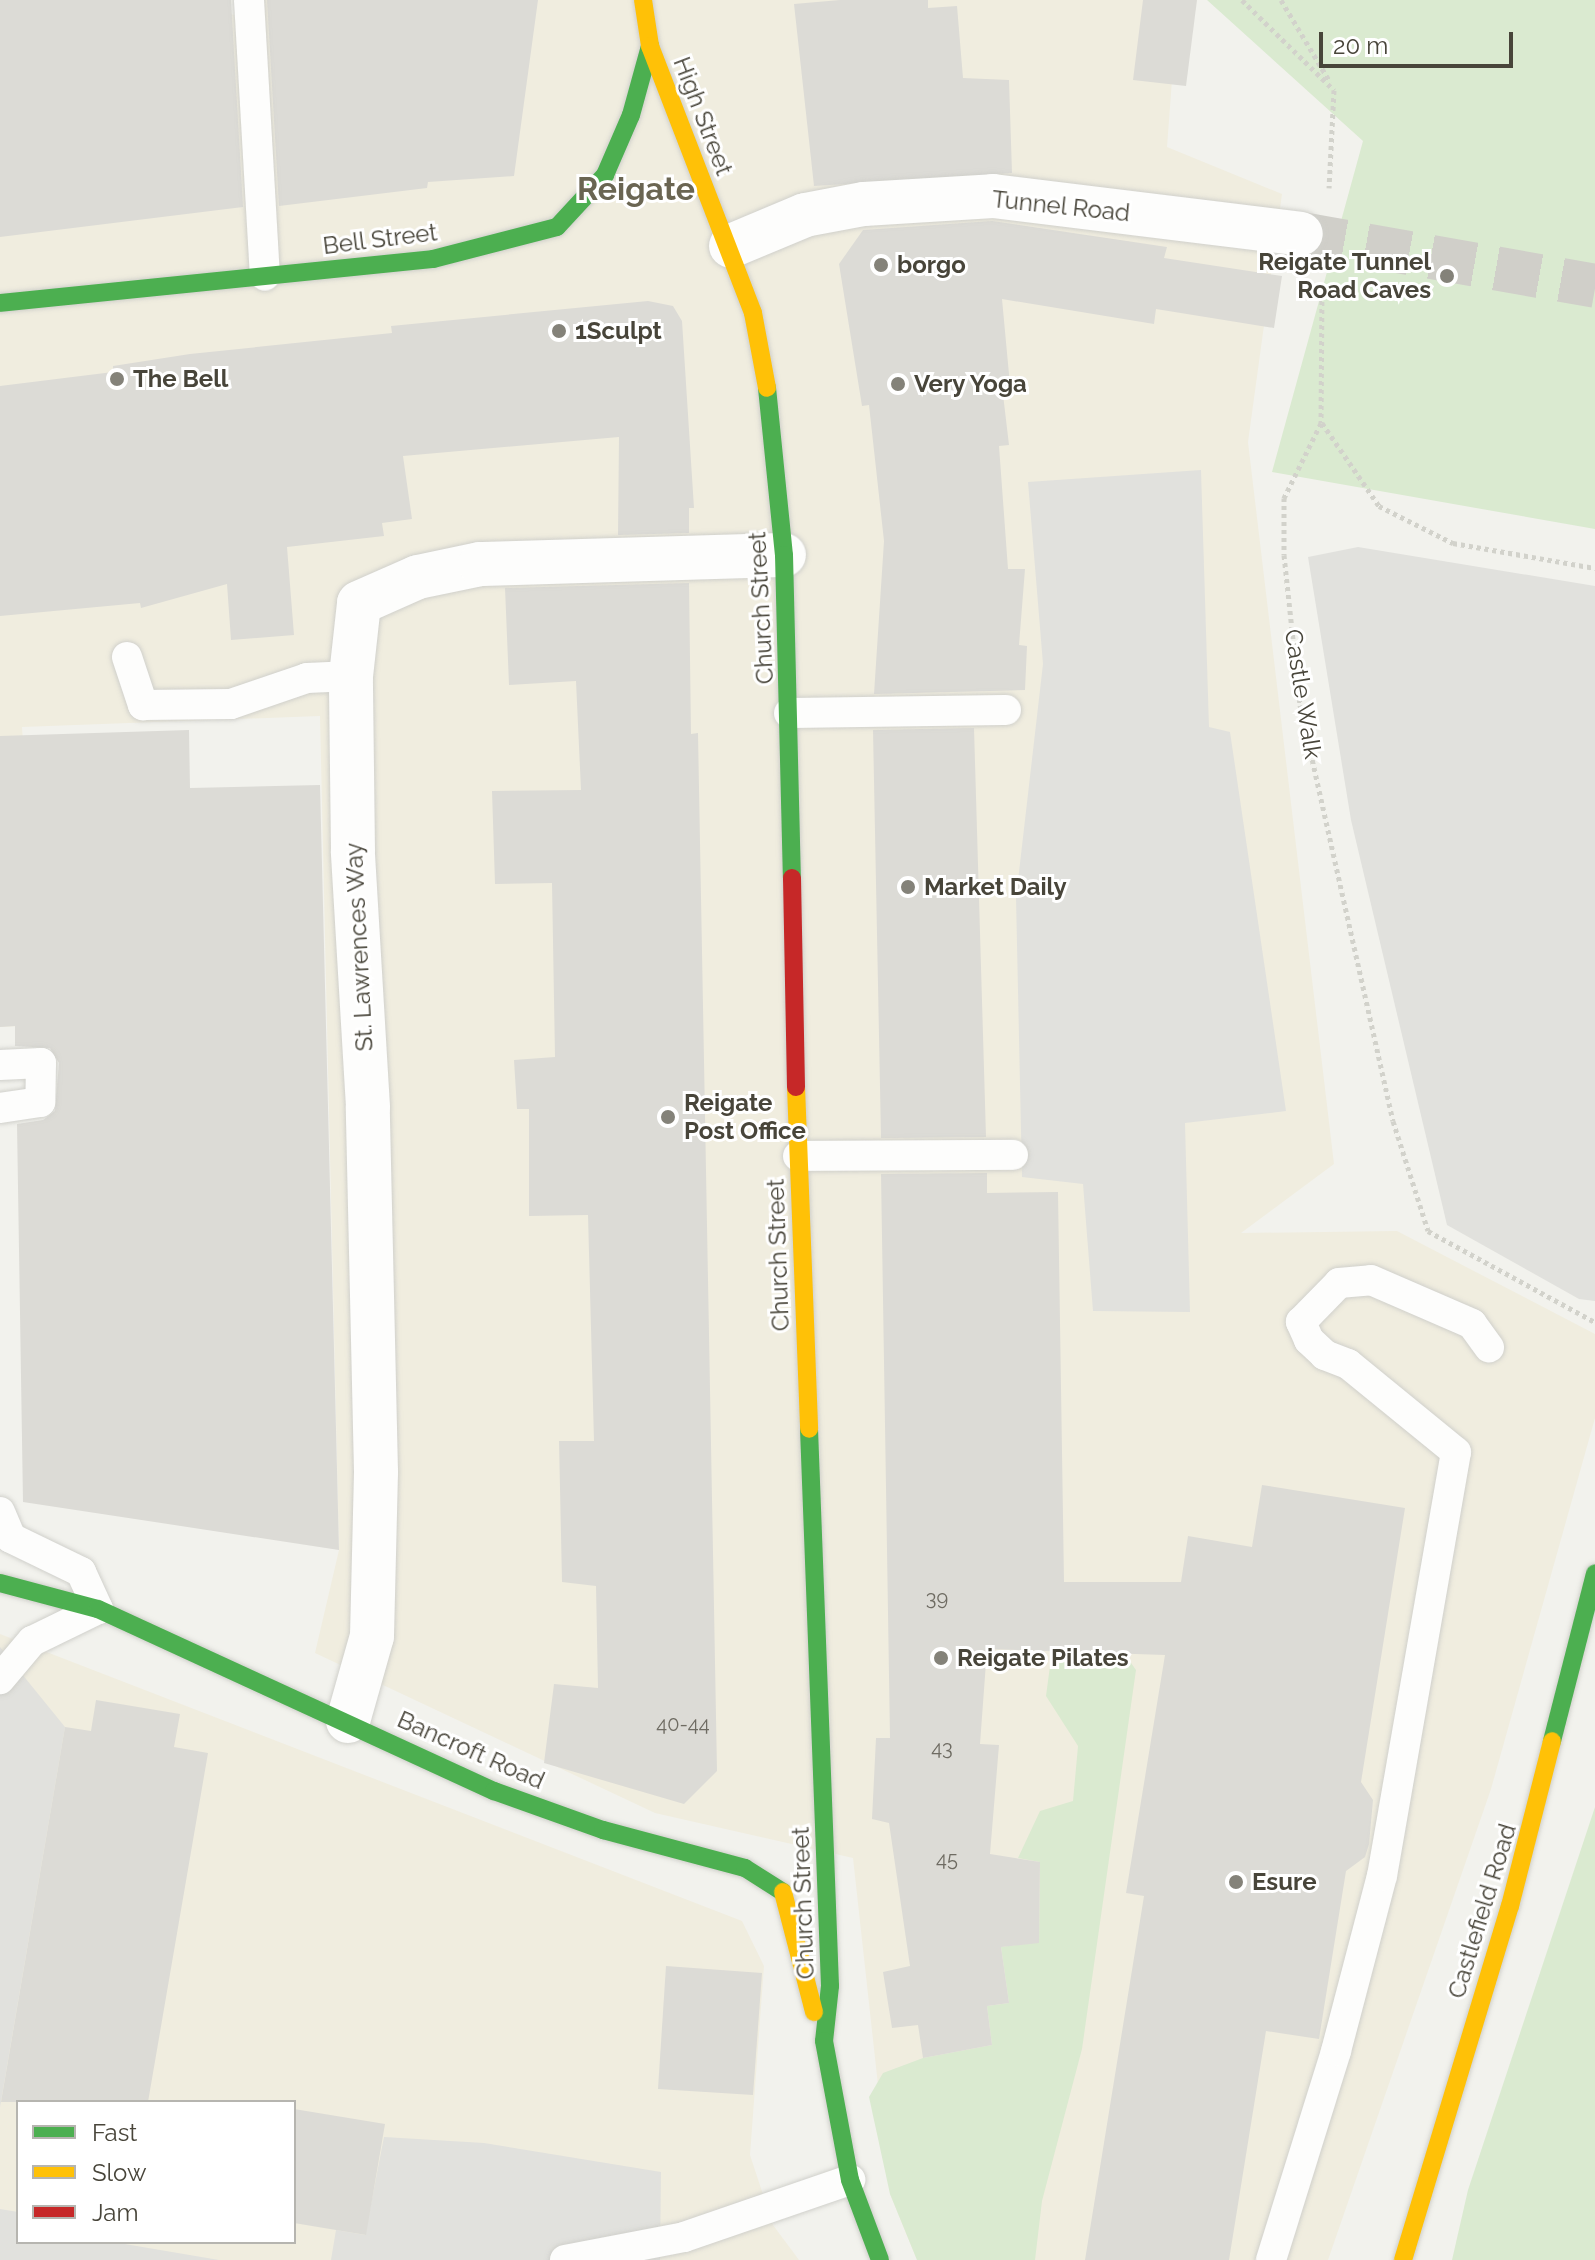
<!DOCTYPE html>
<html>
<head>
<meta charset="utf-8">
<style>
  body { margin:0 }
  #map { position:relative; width:1595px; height:2260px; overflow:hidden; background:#f2f2ed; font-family:Raleway,sans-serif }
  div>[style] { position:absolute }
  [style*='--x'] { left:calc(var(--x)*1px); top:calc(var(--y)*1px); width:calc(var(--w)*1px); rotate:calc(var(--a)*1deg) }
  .commercial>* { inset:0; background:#f0eddf }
  .green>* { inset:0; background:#daead0 }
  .parking>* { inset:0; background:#e1e1dd }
  .building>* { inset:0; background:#dcdbd6 }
  .street-tunnel>* { height:44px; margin-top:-22px; transform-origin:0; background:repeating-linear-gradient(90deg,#d0cfc9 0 44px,transparent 0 66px) }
  .path>* { height:5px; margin-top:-2.5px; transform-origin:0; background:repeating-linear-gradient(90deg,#d2d2cb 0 4px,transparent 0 8px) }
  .roads { filter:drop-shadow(0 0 2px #d0d0cb) drop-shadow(0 0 2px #d0d0cb) }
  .lane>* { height:30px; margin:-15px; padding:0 15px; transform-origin:15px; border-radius:15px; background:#fdfdfc }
  .street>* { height:44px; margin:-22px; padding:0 22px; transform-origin:22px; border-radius:22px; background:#fdfdfc }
  .fast>* { height:18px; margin:-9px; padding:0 9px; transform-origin:9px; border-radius:9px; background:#4caf50 }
  .slow>* { height:18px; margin:-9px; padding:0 9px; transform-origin:9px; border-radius:9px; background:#ffc107 }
  .jam>* { height:18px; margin:-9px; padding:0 9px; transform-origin:9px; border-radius:9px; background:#c62828 }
  .dots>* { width:22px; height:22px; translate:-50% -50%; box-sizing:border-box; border:4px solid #fff; border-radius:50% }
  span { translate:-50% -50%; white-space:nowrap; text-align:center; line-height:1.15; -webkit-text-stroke:6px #fff; paint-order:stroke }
  .number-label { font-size:20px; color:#6e6b62 }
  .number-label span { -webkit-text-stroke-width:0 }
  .street-label { font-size:24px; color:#48453a }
  .poi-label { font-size:24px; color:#48453a; font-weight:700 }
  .right { translate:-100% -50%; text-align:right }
  .left { translate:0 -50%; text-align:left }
  .district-label { font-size:32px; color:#6a6552; font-weight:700 }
  .legend { position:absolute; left:16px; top:2100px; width:280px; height:144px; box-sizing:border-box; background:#fff; border:2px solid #b6b5b0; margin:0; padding:10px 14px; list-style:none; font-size:24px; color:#48453a }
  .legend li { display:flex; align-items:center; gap:16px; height:40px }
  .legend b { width:40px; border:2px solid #b6b5b0 }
  .scale { position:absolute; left:1319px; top:32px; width:194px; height:36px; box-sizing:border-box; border:4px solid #48453a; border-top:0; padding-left:10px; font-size:24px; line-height:28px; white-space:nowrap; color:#48453a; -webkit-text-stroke:6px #fff; paint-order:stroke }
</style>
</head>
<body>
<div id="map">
  <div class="commercial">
    <div style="clip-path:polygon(256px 0,1178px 0,1167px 147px,1282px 194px,1248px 442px,1334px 1164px,1241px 1233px,1397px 1231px,1595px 1334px,1595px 1418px,1491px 1789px,1328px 2260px,917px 2260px,890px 2194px,853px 1858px,655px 1813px,315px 1653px,339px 1550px,320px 716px,22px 727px,42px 1025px,0 1027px,0 22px,254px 14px)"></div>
    <div style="clip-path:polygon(evenodd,0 1634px,742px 1921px,764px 1966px,750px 2155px,773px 2225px,799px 2260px,0 2260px,0 1634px,18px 2102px,294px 2102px,294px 2242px,18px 2242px,18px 2102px)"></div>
  </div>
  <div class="green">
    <div style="clip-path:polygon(1207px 0,1595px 0,1595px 529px,1272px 472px,1363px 141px)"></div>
    <div style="clip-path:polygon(1052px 1651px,1124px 1653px,1136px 1670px,1082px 2049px,1042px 2201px,1035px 2260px,917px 2260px,890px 2194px,869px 2097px,883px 2073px,923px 2058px,992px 2045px,987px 2006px,1009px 2003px,1001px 1947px,1039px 1942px,1040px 1862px,1018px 1858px,1040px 1811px,1073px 1801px,1078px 1746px,1046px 1696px)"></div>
    <div style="clip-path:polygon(1595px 1807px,1595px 2260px,1452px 2260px,1468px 2190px)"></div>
  </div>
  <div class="parking">
    <div style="clip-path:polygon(1201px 470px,1209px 727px,1230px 732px,1286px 1111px,1185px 1123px,1190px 1312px,1093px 1311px,1083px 1184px,1022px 1177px,1016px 898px,1043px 664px,1028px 482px)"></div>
    <div style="clip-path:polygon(1358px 547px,1595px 586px,1595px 1301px,1579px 1299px,1447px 1225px,1351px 820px,1308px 557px)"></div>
    <div style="clip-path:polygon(0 1647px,65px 1727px,0 2107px)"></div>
    <div style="clip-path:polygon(384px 2137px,484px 2143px,661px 2172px,660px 2260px,331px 2260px,336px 2230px,365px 2235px)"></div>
    <div style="clip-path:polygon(0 2209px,18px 2212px,18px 2242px,113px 2242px,219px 2260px,0 2260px)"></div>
  </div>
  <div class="building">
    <div style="clip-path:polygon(0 0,231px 0,243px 207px,0 237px)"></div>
    <div style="clip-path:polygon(267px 0,538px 0,514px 176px,428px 182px,427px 188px,279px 206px)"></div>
    <div style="clip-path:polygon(840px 0,928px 0,928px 8px,957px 6px,963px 78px,1009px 80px,1012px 173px,814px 186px,794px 4px)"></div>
    <div style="clip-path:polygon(1143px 0,1197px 0,1186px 86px,1133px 80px)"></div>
    <div style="clip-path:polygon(992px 221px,1167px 247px,1164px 258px,1282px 276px,1274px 328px,1156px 309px,1154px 324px,1002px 299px,1010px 385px,1002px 386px,1009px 445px,999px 446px,1008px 569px,1025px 569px,1019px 645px,1027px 646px,1025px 690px,874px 694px,884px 541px,869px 405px,862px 406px,839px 264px,863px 230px)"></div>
    <div style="clip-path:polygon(648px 301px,673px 306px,682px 321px,694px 508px,689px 508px,689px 533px,618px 535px,619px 437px,403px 456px,412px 519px,382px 523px,384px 536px,287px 547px,294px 635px,231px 640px,227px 584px,141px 608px,140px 603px,0 616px,0 386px,113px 372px,113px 366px,190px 354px,392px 333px,391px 326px)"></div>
    <div style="clip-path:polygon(689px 583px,691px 734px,698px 733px,717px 1771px,684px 1804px,544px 1763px,554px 1684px,598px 1688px,596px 1586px,562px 1582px,559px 1441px,594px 1441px,588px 1215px,529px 1216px,529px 1109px,517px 1109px,514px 1060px,555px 1057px,552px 883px,495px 884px,492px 791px,581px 790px,576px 681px,509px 685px,505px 588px)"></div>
    <div style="clip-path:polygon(974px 728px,986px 1137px,881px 1138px,873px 730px)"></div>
    <div style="clip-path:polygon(189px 730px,190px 788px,320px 785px,339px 1550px,23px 1502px,17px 1124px,43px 1120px,55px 1111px,59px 1063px,50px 1048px,15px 1046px,15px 1026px,0 1027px,0 736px)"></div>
    <div style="clip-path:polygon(987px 1173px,987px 1193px,1058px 1192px,1064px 1582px,1181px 1582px,1188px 1536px,1252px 1547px,1262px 1485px,1405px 1508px,1361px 1782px,1373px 1800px,1369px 1844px,1365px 1857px,1346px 1871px,1319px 2039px,1266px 2031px,1229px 2260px,1085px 2260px,1144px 1896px,1126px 1893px,1165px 1655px,987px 1649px,980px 1744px,999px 1745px,990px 1854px,1040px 1862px,1039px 1943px,1001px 1947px,1009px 2003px,987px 2006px,992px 2045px,923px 2058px,918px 2025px,892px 2028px,883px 1972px,910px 1966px,889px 1823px,872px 1819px,876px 1738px,890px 1738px,881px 1174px)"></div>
    <div style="clip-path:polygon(96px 1700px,180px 1714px,174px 1747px,208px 1753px,148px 2102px,1px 2102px,65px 1727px,91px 1731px)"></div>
    <div style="clip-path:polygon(666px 1966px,762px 1973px,753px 2095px,658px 2089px)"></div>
    <div style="clip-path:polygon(294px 2109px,385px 2124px,366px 2235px,294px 2223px)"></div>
  </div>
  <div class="street-tunnel">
    <div style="--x:1301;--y:234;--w:299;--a:10"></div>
  </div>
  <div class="path">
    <div style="--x:1242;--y:0;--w:129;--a:44.4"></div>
    <div style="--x:1334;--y:90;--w:98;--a:92.9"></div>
    <div style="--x:1281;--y:0;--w:96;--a:59.1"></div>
    <div style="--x:1322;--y:285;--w:138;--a:90.4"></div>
    <div style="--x:1321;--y:423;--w:84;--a:116.3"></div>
    <div style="--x:1284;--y:498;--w:57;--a:90"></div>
    <div style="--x:1284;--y:555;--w:151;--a:83.9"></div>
    <div style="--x:1300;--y:705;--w:426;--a:77.4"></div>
    <div style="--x:1393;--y:1121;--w:115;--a:72.3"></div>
    <div style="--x:1428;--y:1231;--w:190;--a:28.6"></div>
    <div style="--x:1322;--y:423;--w:101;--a:55.5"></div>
    <div style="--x:1379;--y:506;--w:83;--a:26.6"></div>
    <div style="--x:1453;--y:543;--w:144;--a:10"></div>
  </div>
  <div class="roads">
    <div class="lane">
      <div style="--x:249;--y:0;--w:276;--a:86.7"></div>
      <div style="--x:127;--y:657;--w:51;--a:71.6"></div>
      <div style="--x:143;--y:705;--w:88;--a:-0.7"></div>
      <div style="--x:231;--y:704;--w:80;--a:-18.9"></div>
      <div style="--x:307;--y:678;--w:44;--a:-2.6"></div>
      <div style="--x:789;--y:713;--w:217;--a:-0.8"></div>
      <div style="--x:0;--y:1065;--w:41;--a:-2.8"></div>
      <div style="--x:41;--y:1063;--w:39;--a:91"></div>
      <div style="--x:40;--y:1102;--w:40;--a:171.5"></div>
      <div style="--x:798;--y:1156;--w:215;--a:-0.3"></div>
      <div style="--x:0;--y:1512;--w:28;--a:67"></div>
      <div style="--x:11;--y:1538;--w:78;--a:25.9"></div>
      <div style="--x:81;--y:1572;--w:41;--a:65.3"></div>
      <div style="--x:98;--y:1609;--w:73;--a:154.1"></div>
      <div style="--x:32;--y:1641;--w:50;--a:130.1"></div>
      <div style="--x:565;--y:2260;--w:121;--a:-10.9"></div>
      <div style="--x:684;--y:2237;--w:176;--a:-19"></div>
      <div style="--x:1271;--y:2260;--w:219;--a:-72.7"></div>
      <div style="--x:1336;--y:2051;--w:181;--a:-75.3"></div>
      <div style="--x:1382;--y:1876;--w:430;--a:-80.1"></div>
      <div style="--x:1456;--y:1452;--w:139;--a:-140.8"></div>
      <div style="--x:1348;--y:1364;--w:25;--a:-159"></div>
      <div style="--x:1325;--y:1355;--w:22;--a:-137"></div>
      <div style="--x:1309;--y:1340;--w:20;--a:-114"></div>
      <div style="--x:1301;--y:1322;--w:54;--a:-45.7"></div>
      <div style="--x:1339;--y:1283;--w:32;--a:-5"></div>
      <div style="--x:1371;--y:1280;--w:110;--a:23.5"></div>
      <div style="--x:1472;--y:1324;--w:29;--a:54"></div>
    </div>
    <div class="street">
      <div style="--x:731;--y:246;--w:80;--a:-22.7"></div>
      <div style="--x:805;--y:215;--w:60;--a:-10.6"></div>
      <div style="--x:864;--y:204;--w:129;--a:-3.5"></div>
      <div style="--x:993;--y:196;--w:310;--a:7"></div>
      <div style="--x:348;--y:1721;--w:88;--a:-74.2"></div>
      <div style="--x:372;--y:1636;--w:164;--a:-88.6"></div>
      <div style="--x:376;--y:1472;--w:365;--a:-91.3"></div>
      <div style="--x:368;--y:1107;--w:256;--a:-93.4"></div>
      <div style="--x:353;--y:851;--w:175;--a:-90.7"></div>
      <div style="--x:351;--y:676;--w:73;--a:-83.7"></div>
      <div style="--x:359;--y:603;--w:64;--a:-23.8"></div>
      <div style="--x:418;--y:577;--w:63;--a:-11.8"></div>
      <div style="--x:480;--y:564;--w:304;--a:-1.7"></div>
    </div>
    <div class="fast">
      <div style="--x:0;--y:303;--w:435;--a:-5.8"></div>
      <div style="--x:433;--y:259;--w:128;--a:-14.5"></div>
      <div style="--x:557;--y:227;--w:71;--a:-47.3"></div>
      <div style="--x:605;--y:175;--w:65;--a:-66.6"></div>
      <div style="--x:631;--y:115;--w:72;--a:-74.6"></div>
      <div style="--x:767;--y:388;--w:168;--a:84.2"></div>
      <div style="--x:784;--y:555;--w:323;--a:88.6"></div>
      <div style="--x:809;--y:1429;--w:557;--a:87.84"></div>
      <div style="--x:830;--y:1986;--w:55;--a:96.2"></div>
      <div style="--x:824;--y:2041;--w:141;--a:79.4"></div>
      <div style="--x:850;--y:2180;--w:85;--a:69.4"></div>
      <div style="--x:0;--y:1583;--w:101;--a:14.9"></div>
      <div style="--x:98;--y:1609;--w:436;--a:24.7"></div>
      <div style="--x:494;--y:1791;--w:116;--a:19.7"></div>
      <div style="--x:603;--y:1830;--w:147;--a:15"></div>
      <div style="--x:745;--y:1868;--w:45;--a:32.3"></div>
      <div style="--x:1552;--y:1741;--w:173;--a:-75.6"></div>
    </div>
    <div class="slow">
      <div style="--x:643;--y:0;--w:47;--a:81.3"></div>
      <div style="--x:650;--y:46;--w:286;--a:68.9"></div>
      <div style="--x:753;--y:313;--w:76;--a:79.4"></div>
      <div style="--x:796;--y:1087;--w:342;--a:87.8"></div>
      <div style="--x:783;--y:1892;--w:124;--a:75.5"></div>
      <div style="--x:1403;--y:2260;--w:370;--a:-73.2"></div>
      <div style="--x:1510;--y:1906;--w:170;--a:-75.7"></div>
    </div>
    <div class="jam">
      <div style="--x:792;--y:878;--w:209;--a:88.9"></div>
    </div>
  </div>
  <div class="dots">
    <div style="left:881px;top:265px;background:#848279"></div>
    <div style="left:1447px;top:276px;background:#848279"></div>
    <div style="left:559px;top:331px;background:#848279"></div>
    <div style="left:117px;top:379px;background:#848279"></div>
    <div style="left:898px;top:384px;background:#848279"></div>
    <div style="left:908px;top:887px;background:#848279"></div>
    <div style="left:668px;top:1117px;background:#848279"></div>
    <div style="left:941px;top:1658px;background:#848279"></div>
    <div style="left:1236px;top:1882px;background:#848279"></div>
  </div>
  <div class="number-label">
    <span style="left:937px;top:1598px">39</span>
    <span style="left:683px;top:1724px">40-44</span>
    <span style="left:942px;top:1748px">43</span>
    <span style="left:947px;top:1859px">45</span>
  </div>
  <div class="street-label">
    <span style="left:703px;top:116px;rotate:69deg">High Street</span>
    <span style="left:1061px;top:206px;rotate:6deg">Tunnel Road</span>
    <span style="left:380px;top:239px;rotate:-7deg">Bell Street</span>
    <span style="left:761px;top:608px;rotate:-93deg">Church Street</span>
    <span style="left:1303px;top:694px;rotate:81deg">Castle Walk</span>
    <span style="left:359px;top:947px;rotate:-93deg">St. Lawrences Way</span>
    <span style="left:778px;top:1255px;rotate:-92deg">Church Street</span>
    <span style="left:471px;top:1750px;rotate:24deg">Bancroft Road</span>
    <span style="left:803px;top:1903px;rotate:-92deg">Church Street</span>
    <span style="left:1482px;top:1911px;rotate:-73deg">Castlefield Road</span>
  </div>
  <div class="poi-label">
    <span class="right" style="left:1431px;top:276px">Reigate Tunnel<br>Road Caves</span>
    <span class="left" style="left:897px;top:265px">borgo</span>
    <span class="left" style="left:575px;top:331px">1Sculpt</span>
    <span class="left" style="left:133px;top:379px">The Bell</span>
    <span class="left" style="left:914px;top:384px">Very Yoga</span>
    <span class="left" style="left:924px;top:887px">Market Daily</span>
    <span class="left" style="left:684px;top:1117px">Reigate<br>Post Office</span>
    <span class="left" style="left:957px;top:1658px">Reigate Pilates</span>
    <span class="left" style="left:1252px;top:1882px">Esure</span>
  </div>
  <div class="district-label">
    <span style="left:636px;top:189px">Reigate</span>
  </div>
  <ul class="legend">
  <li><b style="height:10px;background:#4caf50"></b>Fast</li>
  <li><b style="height:10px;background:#ffc107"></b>Slow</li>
  <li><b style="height:10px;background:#c62828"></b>Jam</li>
  </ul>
  <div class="scale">20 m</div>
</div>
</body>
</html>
